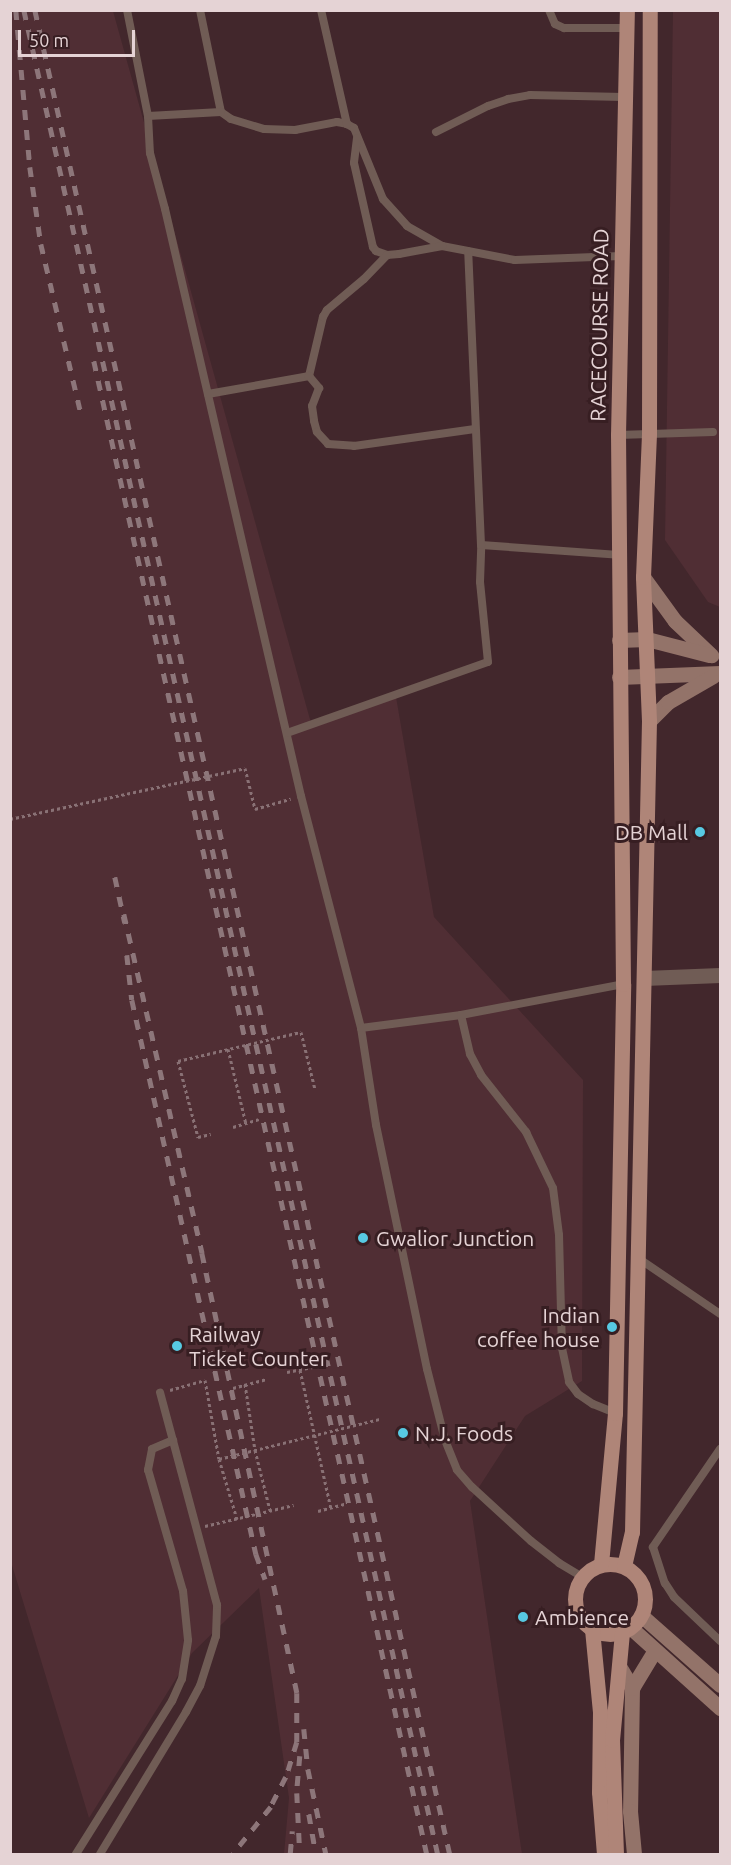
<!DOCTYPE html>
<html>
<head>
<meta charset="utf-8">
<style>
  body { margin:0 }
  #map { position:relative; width:731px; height:1865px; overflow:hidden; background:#42272c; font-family:Ubuntu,sans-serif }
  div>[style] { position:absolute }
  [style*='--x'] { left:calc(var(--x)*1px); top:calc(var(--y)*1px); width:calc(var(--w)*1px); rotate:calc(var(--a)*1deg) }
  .built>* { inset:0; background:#502e34 }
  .path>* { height:3px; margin-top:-1.5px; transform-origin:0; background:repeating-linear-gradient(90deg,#897175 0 3px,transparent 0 6px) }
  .lane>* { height:8px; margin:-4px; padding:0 4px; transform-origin:4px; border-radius:4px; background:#705c55 }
  .street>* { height:15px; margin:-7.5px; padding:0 7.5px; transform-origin:7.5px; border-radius:7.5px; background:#705c55 }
  .secondary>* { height:15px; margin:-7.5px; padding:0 7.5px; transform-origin:7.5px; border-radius:7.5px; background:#937369 }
  .primary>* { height:15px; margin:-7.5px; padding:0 7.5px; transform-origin:7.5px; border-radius:7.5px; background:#af8578 }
  .primary>.ring { margin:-7.5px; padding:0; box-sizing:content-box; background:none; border:15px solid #af8578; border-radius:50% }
  .rail>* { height:4.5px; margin-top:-2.25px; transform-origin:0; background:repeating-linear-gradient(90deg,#8d767a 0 10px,transparent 0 20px) }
  .path-bridge>* { height:3px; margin-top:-1.5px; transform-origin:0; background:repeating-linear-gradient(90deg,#897175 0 3px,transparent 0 6px) }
  .dots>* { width:16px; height:16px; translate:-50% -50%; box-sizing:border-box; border:3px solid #371e22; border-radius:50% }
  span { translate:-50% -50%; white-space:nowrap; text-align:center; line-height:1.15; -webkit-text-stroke:6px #371e22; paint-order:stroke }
  .street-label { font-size:21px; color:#e5d3d5 }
  .poi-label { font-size:21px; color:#e5d3d5 }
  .right { translate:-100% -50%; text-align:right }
  .left { translate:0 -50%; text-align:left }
  .frame { position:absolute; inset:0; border:12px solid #e5d3d5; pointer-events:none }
  .scale { position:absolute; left:18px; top:30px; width:117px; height:27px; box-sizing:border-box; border:3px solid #e5d3d5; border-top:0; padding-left:8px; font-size:18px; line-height:21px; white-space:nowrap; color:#e5d3d5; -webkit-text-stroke:4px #371e22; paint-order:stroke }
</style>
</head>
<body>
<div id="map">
  <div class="built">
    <div style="clip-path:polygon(10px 11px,113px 11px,311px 723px,396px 697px,434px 917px,583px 1080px,582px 1381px,525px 1416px,470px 1501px,522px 1854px,284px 1854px,289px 1798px,259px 1588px,192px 1653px,89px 1818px,11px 1562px)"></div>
    <div style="clip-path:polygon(673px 11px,720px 11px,720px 607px,708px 602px,665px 540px)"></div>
  </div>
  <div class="path">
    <div style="--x:245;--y:768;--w:42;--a:76.3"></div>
    <div style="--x:255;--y:809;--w:37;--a:-16"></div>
    <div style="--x:301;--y:1032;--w:59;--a:76.2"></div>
    <div style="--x:228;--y:1049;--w:77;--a:76.5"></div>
    <div style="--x:178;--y:1061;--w:79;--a:75.3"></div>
    <div style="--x:198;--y:1137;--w:13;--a:-13"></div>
    <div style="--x:233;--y:1127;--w:27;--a:-17"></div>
    <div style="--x:300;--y:1370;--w:142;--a:77.4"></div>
    <div style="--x:287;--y:1372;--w:26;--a:-11"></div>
    <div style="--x:245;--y:1384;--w:67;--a:81.4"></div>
    <div style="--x:255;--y:1450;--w:62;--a:76"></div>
    <div style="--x:233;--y:1388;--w:34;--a:-15"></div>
    <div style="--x:170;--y:1390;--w:36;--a:-16"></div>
    <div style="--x:205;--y:1380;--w:80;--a:80"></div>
    <div style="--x:219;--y:1459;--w:63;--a:73.3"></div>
    <div style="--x:318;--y:1511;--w:28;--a:-15"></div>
    <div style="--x:205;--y:1526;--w:91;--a:-13.3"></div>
  </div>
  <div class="lane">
    <div style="--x:127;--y:10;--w:108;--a:78.8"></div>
    <div style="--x:148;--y:116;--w:37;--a:87"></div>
    <div style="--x:150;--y:153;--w:58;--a:75"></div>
    <div style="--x:165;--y:209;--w:603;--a:76.96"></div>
    <div style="--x:301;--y:796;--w:240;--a:75.5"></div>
    <div style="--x:361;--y:1028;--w:98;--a:81.2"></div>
    <div style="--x:376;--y:1125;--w:249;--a:78.2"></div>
    <div style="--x:427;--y:1369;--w:73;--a:75.8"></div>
    <div style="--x:445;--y:1440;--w:32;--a:68"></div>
    <div style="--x:457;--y:1470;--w:23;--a:49"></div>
    <div style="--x:472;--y:1487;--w:80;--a:42.5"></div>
    <div style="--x:531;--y:1541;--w:36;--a:38"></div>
    <div style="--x:559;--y:1563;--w:27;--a:31"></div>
    <div style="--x:200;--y:10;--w:104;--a:78.4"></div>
    <div style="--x:221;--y:112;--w:12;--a:35"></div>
    <div style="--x:231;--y:119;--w:34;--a:17"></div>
    <div style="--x:264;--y:129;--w:31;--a:2"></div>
    <div style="--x:295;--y:130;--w:43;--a:-10.8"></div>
    <div style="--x:337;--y:122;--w:10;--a:11"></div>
    <div style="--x:347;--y:124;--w:8;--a:30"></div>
    <div style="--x:354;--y:128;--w:77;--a:67.8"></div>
    <div style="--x:383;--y:199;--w:36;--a:48"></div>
    <div style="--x:407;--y:226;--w:40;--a:29.7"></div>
    <div style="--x:442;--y:246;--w:74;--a:10.9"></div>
    <div style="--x:515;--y:260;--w:106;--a:-2.2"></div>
    <div style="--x:321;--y:10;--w:117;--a:77.2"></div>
    <div style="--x:549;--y:10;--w:15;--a:67"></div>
    <div style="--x:555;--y:24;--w:10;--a:24"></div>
    <div style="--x:564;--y:28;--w:62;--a:0"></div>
    <div style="--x:148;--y:116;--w:73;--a:-3.1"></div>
    <div style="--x:436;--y:132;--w:58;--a:-26.6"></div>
    <div style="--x:488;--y:106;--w:21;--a:-19"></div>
    <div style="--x:508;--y:99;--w:22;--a:-10"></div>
    <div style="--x:530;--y:95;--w:94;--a:1.2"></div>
    <div style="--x:357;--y:138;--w:25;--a:97"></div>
    <div style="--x:354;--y:163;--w:86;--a:77.3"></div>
    <div style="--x:373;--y:247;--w:5;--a:53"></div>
    <div style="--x:376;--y:251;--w:12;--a:20"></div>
    <div style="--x:387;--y:255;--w:12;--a:-5"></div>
    <div style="--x:399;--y:254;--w:44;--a:-10.5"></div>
    <div style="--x:309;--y:376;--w:61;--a:-76.7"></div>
    <div style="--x:323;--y:317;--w:8;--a:-60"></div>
    <div style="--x:327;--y:310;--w:48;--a:-40"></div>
    <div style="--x:364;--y:279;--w:33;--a:-46"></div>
    <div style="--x:208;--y:394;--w:103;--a:-10.1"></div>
    <div style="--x:309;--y:376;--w:16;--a:50"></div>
    <div style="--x:319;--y:388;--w:19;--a:111"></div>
    <div style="--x:312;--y:406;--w:15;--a:82"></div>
    <div style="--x:314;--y:421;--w:11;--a:75"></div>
    <div style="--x:317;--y:432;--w:16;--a:47"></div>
    <div style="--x:328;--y:444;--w:26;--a:4"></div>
    <div style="--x:354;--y:446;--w:122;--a:-8"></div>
    <div style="--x:618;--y:435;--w:95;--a:-1.8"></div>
    <div style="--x:481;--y:545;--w:138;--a:4.1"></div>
    <div style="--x:287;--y:733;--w:213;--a:-19.5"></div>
    <div style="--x:488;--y:662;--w:80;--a:-95.7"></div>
    <div style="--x:480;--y:582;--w:37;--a:-88"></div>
    <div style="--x:481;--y:545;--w:294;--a:-92.5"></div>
    <div style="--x:461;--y:1015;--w:40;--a:77"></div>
    <div style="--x:470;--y:1054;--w:24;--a:62"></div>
    <div style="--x:481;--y:1075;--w:73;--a:51.7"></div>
    <div style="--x:526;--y:1132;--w:62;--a:64.3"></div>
    <div style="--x:553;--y:1188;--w:47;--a:82.7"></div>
    <div style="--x:559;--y:1235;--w:113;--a:88.5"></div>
    <div style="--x:562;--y:1348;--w:35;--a:78"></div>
    <div style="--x:569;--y:1382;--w:15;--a:53"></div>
    <div style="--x:578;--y:1394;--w:18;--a:34"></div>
    <div style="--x:593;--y:1404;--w:24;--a:22"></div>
    <div style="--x:361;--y:1028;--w:101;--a:-7.4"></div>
    <div style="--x:461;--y:1015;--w:165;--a:-10.8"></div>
    <div style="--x:638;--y:1258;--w:99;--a:34.3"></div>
    <div style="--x:720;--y:1449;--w:119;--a:124.4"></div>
    <div style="--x:653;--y:1547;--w:38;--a:72"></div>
    <div style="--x:665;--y:1583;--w:17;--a:57"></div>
    <div style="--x:674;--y:1597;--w:64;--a:43.7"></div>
    <div style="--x:76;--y:1854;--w:181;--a:-57.9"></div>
    <div style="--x:172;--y:1701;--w:24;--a:-66"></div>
    <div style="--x:182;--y:1679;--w:39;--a:-81"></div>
    <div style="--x:188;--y:1640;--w:49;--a:-95.8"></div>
    <div style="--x:183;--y:1591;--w:126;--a:-106.1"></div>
    <div style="--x:148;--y:1470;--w:21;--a:-79"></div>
    <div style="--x:152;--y:1449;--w:23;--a:-23"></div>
    <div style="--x:100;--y:1854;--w:166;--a:-58.8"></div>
    <div style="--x:186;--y:1712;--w:30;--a:-62"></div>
    <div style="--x:200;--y:1686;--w:52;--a:-72.3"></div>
    <div style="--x:216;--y:1636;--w:31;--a:-88"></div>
    <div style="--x:217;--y:1605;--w:220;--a:-105"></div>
  </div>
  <div class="street">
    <div style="--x:644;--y:978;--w:76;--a:-2.3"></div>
  </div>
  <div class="secondary">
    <div style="--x:643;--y:577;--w:54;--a:54"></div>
    <div style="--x:675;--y:621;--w:50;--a:43.4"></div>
    <div style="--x:619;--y:640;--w:28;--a:-2"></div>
    <div style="--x:647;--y:639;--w:64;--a:14.5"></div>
    <div style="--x:619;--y:677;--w:101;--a:-2.3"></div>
    <div style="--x:649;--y:721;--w:27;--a:-45"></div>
    <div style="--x:668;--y:702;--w:52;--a:-30"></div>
    <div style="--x:642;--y:1616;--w:104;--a:41.5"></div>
    <div style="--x:631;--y:1628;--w:120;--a:42"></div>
    <div style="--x:619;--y:1666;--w:26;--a:59"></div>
    <div style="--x:632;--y:1688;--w:123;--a:90.9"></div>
    <div style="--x:630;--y:1811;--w:43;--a:84.7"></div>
    <div style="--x:632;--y:1688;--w:44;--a:-58.8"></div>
  </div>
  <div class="primary">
    <div class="ring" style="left:575px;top:1564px;width:55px;height:55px"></div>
    <div style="--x:601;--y:1564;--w:152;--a:-84.7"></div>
    <div style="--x:615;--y:1413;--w:429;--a:-88.9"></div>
    <div style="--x:623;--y:984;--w:549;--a:-90.52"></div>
    <div style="--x:618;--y:435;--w:425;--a:-88.8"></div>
    <div style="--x:624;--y:1566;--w:35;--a:-77"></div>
    <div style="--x:632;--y:1532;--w:811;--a:-88.8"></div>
    <div style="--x:649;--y:721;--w:144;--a:-92.4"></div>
    <div style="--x:643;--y:577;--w:143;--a:-87.6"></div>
    <div style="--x:649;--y:434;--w:424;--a:-89.9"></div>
    <div style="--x:592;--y:1629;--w:83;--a:84.5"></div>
    <div style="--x:600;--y:1712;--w:80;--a:90.7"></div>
    <div style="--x:599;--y:1792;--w:62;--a:85.4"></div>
    <div style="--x:616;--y:1854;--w:114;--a:-92"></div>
    <div style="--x:612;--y:1740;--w:107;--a:-84.7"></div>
  </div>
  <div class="rail">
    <div style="--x:16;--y:10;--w:158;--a:84.9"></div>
    <div style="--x:30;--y:167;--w:78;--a:81.9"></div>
    <div style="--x:41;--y:244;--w:179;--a:76.7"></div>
    <div style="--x:24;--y:10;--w:1890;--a:77.35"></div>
    <div style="--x:35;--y:10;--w:1890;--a:77.32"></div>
    <div style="--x:94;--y:361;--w:1530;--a:77.43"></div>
    <div style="--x:115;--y:877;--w:47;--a:77.7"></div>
    <div style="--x:124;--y:914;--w:348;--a:77"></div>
    <div style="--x:202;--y:1253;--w:450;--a:77.8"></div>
    <div style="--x:297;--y:1693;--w:49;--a:90"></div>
    <div style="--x:297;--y:1742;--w:37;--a:107"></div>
    <div style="--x:286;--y:1777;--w:34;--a:117"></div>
    <div style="--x:271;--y:1807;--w:60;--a:129"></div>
    <div style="--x:127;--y:955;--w:45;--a:83.7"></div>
    <div style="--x:132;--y:1000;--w:568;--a:77.38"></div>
    <div style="--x:256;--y:1554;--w:27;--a:70"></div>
    <div style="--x:304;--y:1729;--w:40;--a:84.3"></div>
    <div style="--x:308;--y:1769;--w:87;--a:78"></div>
    <div style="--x:300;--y:1756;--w:37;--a:95"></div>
    <div style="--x:297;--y:1793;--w:61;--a:87.2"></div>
    <div style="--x:309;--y:1814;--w:41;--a:80.1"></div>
    <div style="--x:290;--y:1854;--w:23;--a:-85"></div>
  </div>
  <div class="path-bridge">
    <div style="--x:10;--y:819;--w:240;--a:-12.2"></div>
    <div style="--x:178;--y:1061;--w:126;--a:-13.3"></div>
    <div style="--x:219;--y:1459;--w:166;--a:-14"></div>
  </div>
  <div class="dots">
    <div style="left:700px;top:832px;background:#57c9e2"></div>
    <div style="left:363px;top:1238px;background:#57c9e2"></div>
    <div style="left:612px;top:1327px;background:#57c9e2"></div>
    <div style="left:177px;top:1346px;background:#57c9e2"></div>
    <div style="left:403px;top:1433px;background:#57c9e2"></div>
    <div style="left:523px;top:1617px;background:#57c9e2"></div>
  </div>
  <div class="street-label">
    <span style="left:599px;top:325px;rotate:-89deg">RACECOURSE ROAD</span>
  </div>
  <div class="poi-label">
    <span class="right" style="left:688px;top:832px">DB Mall</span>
    <span class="left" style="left:376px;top:1238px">Gwalior Junction</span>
    <span class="right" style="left:600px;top:1327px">Indian<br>coffee house</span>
    <span class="left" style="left:189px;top:1346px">Railway<br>Ticket Counter</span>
    <span class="left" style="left:415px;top:1433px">N.J. Foods</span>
    <span class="left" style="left:535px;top:1617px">Ambience</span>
  </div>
  <div class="frame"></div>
  <div class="scale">50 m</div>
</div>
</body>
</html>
